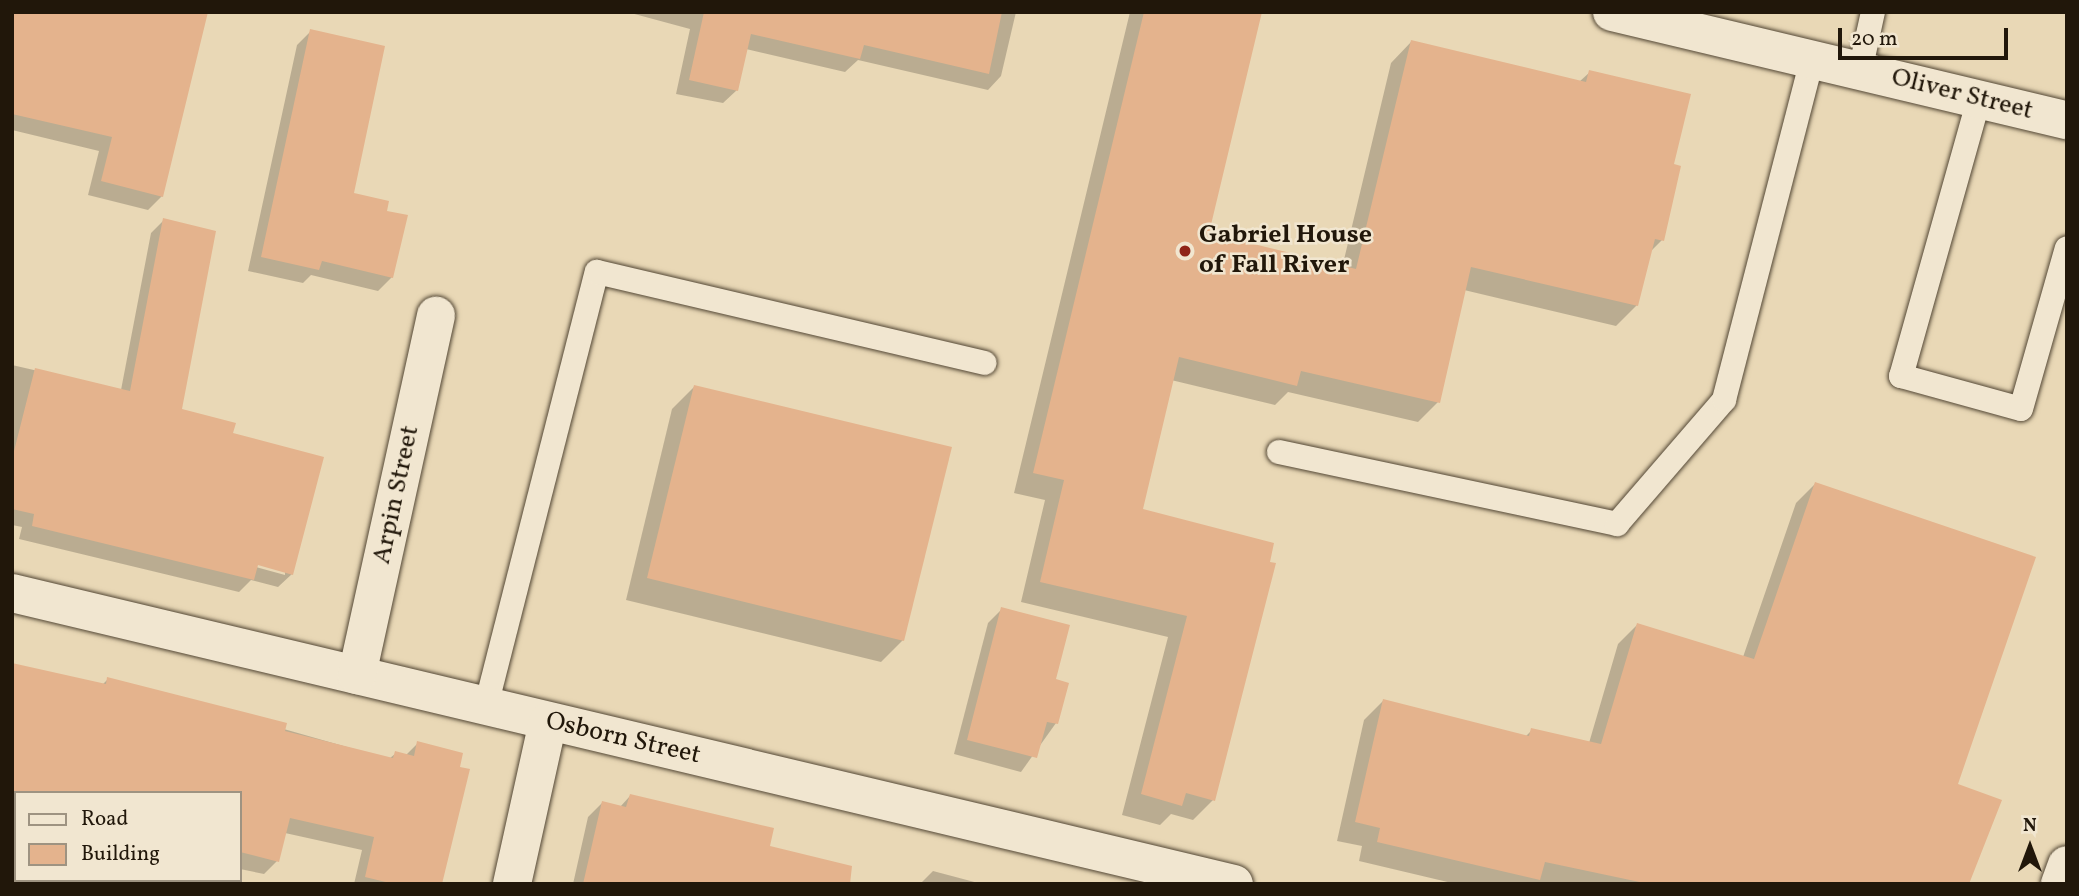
<!DOCTYPE html>
<html>
<head>
<meta charset="utf-8">
<style>
  body { margin:0 }
  #map { position:relative; width:2079px; height:896px; overflow:hidden; background:#e9d8b6; font-family:Vollkorn,serif }
  div>[style] { position:absolute }
  [style*='--x'] { left:calc(var(--x)*1px); top:calc(var(--y)*1px); width:calc(var(--w)*1px); rotate:calc(var(--a)*1deg) }
  .shadow>* { inset:0; background:#0003 }
  .building>* { inset:0; background:#e4b38d }
  .roads { filter:drop-shadow(0 0 2px #534735) drop-shadow(0 0 2px #534735) }
  .service>* { height:24px; margin:-12px; padding:0 12px; transform-origin:12px; border-radius:12px; background:#f1e6d0 }
  .minor>* { height:38px; margin:-19px; padding:0 19px; transform-origin:19px; border-radius:19px; background:#f1e6d0 }
  .secondary>* { height:38px; margin:-19px; padding:0 19px; transform-origin:19px; border-radius:19px; background:#f1e6d0 }
  .dots>* { width:19px; height:19px; translate:-50% -50%; box-sizing:border-box; border:4px solid #f1e6d0; border-radius:50% }
  span { translate:-50% -50%; white-space:nowrap; text-align:center; line-height:1.15; -webkit-text-stroke:5px #f1e6d0; paint-order:stroke }
  .street-label { font-size:26px; color:#21170a }
  .poi-label { font-size:26px; color:#21170a; font-weight:700 }
  .left { translate:0 -50%; text-align:left }
  .frame { position:absolute; inset:0; border:14px solid #21170a; pointer-events:none }
  .legend { position:absolute; left:14px; top:791px; width:228px; height:91px; box-sizing:border-box; background:#f1e6d0; border:2px solid #9e9381; margin:0; padding:9px 12px; list-style:none; font-size:21px; color:#21170a }
  .legend li { display:flex; align-items:center; gap:14px; height:35px }
  .legend b { width:35px; border:2px solid #9e9381 }
  .north { position:absolute; left:1995px; top:812px; width:70px; height:70px; -webkit-text-stroke:5px #f1e6d0; paint-order:stroke; rotate:0deg; font-size:19px; font-weight:700; line-height:28px; text-align:center; color:#21170a }
  .north::after { content:''; display:block; margin:auto; width:24px; height:32px; background:#21170a; clip-path:polygon(50% 0,100% 100%,50% 72%,0 100%) }
  .scale { position:absolute; left:1838px; top:28px; width:170px; height:32px; box-sizing:border-box; border:4px solid #21170a; border-top:0; padding-left:9px; font-size:21px; line-height:24px; white-space:nowrap; color:#21170a; -webkit-text-stroke:5px #f1e6d0; paint-order:stroke }
</style>
</head>
<body>
<div id="map">
  <div class="shadow">
    <div style="clip-path:polygon(12px 12px,162px 196px,148px 210px,88px 195px,99px 151px,12px 130px)"></div>
    <div style="clip-path:polygon(627px 12px,1016px 12px,1001px 76px,988px 90px,858px 60px,845px 72px,746px 49px,737px 90px,723px 103px,676px 94px,690px 29px)"></div>
    <div style="clip-path:polygon(1130px 12px,1260px 12px,1206px 235px,1342px 268px,1391px 63px,1411px 42px,1579px 82px,1590px 72px,1672px 166px,1662px 240px,1649px 253px,1637px 305px,1616px 326px,1464px 290px,1438px 402px,1418px 422px,1288px 392px,1275px 405px,1171px 380px,1141px 511px,1272px 544px,1213px 800px,1193px 820px,1171px 814px,1160px 825px,1122px 815px,1168px 637px,1021px 602px,1045px 500px,1014px 493px)"></div>
    <div style="clip-path:polygon(311px 31px,352px 194px,385px 212px,392px 277px,378px 291px,311px 275px,303px 283px,248px 271px,297px 45px)"></div>
    <div style="clip-path:polygon(evenodd,164px 220px,180px 410px,231px 434px,292px 574px,278px 587px,251px 580px,239px 592px,19px 539px,22px 527px,12px 525px,12px 365px,121px 390px,151px 233px,164px 220px,250px 562px,285px 571px,285px 575px,249px 565px,250px 562px)"></div>
    <div style="clip-path:polygon(694px 387px,903px 640px,881px 662px,626px 600px,672px 409px)"></div>
    <div style="clip-path:polygon(1815px 484px,1967px 884px,1456px 884px,1359px 861px,1362px 846px,1337px 841px,1364px 720px,1383px 701px,1525px 737px,1532px 730px,1589px 743px,1618px 644px,1637px 625px,1743px 657px,1796px 503px)"></div>
    <div style="clip-path:polygon(1002px 609px,1054px 680px,1056px 723px,1021px 772px,954px 754px,988px 623px)"></div>
    <div style="clip-path:polygon(12px 665px,102px 685px,108px 679px,389px 759px,396px 753px,406px 755px,418px 743px,440px 884px,354px 884px,362px 850px,285px 833px,277px 861px,264px 874px,240px 869px,240px 793px,16px 793px,16px 880px,36px 880px,12px 884px)"></div>
    <div style="clip-path:polygon(630px 796px,768px 848px,792px 884px,573px 884px,588px 817px,602px 803px,620px 807px)"></div>
    <div style="clip-path:polygon(933px 871px,982px 884px,920px 884px)"></div>
  </div>
  <div class="building">
    <div style="clip-path:polygon(12px 12px,208px 12px,163px 197px,101px 181px,112px 137px,12px 114px)"></div>
    <div style="clip-path:polygon(704px 12px,1002px 12px,989px 74px,864px 45px,860px 59px,751px 34px,738px 91px,689px 80px)"></div>
    <div style="clip-path:polygon(1144px 12px,1262px 12px,1209px 233px,1356px 269px,1411px 40px,1586px 82px,1589px 70px,1691px 94px,1674px 164px,1681px 166px,1664px 241px,1655px 239px,1638px 306px,1471px 267px,1440px 403px,1301px 371px,1297px 386px,1179px 357px,1143px 509px,1274px 543px,1270px 562px,1276px 563px,1215px 801px,1186px 793px,1182px 806px,1141px 794px,1187px 616px,1040px 582px,1064px 480px,1033px 473px)"></div>
    <div style="clip-path:polygon(310px 29px,385px 46px,354px 193px,389px 201px,387px 211px,408px 215px,393px 278px,322px 261px,319px 270px,261px 257px)"></div>
    <div style="clip-path:polygon(163px 218px,216px 231px,182px 409px,236px 423px,233px 433px,324px 457px,293px 575px,258px 565px,254px 580px,32px 526px,34px 514px,12px 509px,12px 459px,35px 368px,130px 391px)"></div>
    <div style="clip-path:polygon(694px 385px,952px 447px,904px 641px,647px 578px)"></div>
    <div style="clip-path:polygon(1815px 482px,2036px 557px,1958px 784px,2002px 800px,1969px 884px,1649px 884px,1545px 862px,1540px 880px,1377px 842px,1380px 828px,1355px 822px,1383px 699px,1529px 736px,1531px 728px,1601px 744px,1637px 623px,1754px 659px)"></div>
    <div style="clip-path:polygon(1001px 607px,1070px 625px,1056px 679px,1069px 683px,1058px 724px,1047px 722px,1037px 758px,967px 740px)"></div>
    <div style="clip-path:polygon(12px 663px,106px 684px,107px 677px,287px 723px,285px 731px,393px 758px,395px 751px,414px 756px,417px 741px,463px 753px,460px 767px,470px 769px,442px 884px,394px 884px,365px 877px,374px 837px,290px 818px,279px 862px,240px 852px,240px 793px,12px 793px)"></div>
    <div style="clip-path:polygon(630px 794px,774px 828px,770px 846px,852px 866px,850px 884px,583px 884px,602px 801px,626px 807px)"></div>
  </div>
  <div class="roads">
    <div class="service">
      <div style="--x:1860;--y:71;--w:60;--a:-77.6"></div>
      <div style="--x:1979;--y:99;--w:288;--a:105.7"></div>
      <div style="--x:1901;--y:376;--w:124;--a:15.4"></div>
      <div style="--x:2021;--y:409;--w:167;--a:-74.1"></div>
      <div style="--x:1279;--y:452;--w:346;--a:12"></div>
      <div style="--x:1617;--y:524;--w:164;--a:-49.2"></div>
      <div style="--x:1724;--y:400;--w:352;--a:-75.5"></div>
      <div style="--x:486;--y:706;--w:448;--a:-75.7"></div>
      <div style="--x:597;--y:272;--w:398;--a:13.2"></div>
    </div>
    <div class="minor">
      <div style="--x:1612;--y:12;--w:468;--a:13.4"></div>
      <div style="--x:12;--y:593;--w:1256;--a:13.39"></div>
      <div style="--x:357;--y:675;--w:368;--a:-77.6"></div>
      <div style="--x:512;--y:884;--w:166;--a:-77.5"></div>
    </div>
    <div class="secondary">
      <div style="--x:2060;--y:884;--w:20;--a:-70"></div>
    </div>
  </div>
  <div class="dots">
    <div style="left:1185px;top:251px;background:#8f2418"></div>
  </div>
  <div class="street-label">
    <span style="left:1962px;top:95px;rotate:14deg">Oliver Street</span>
    <span style="left:397px;top:495px;rotate:-78deg">Arpin Street</span>
    <span style="left:623px;top:739px;rotate:13deg">Osborn Street</span>
  </div>
  <div class="poi-label">
    <span class="left" style="left:1199px;top:251px">Gabriel House<br>of Fall River</span>
  </div>
  <div class="frame"></div>
  <ul class="legend">
  <li><b style="height:9px;background:#f1e6d0"></b>Road</li>
  <li><b style="height:19px;background:#e4b38d"></b>Building</li>
  </ul>
  <div class="north">N</div>
  <div class="scale">20 m</div>
</div>
</body>
</html>
